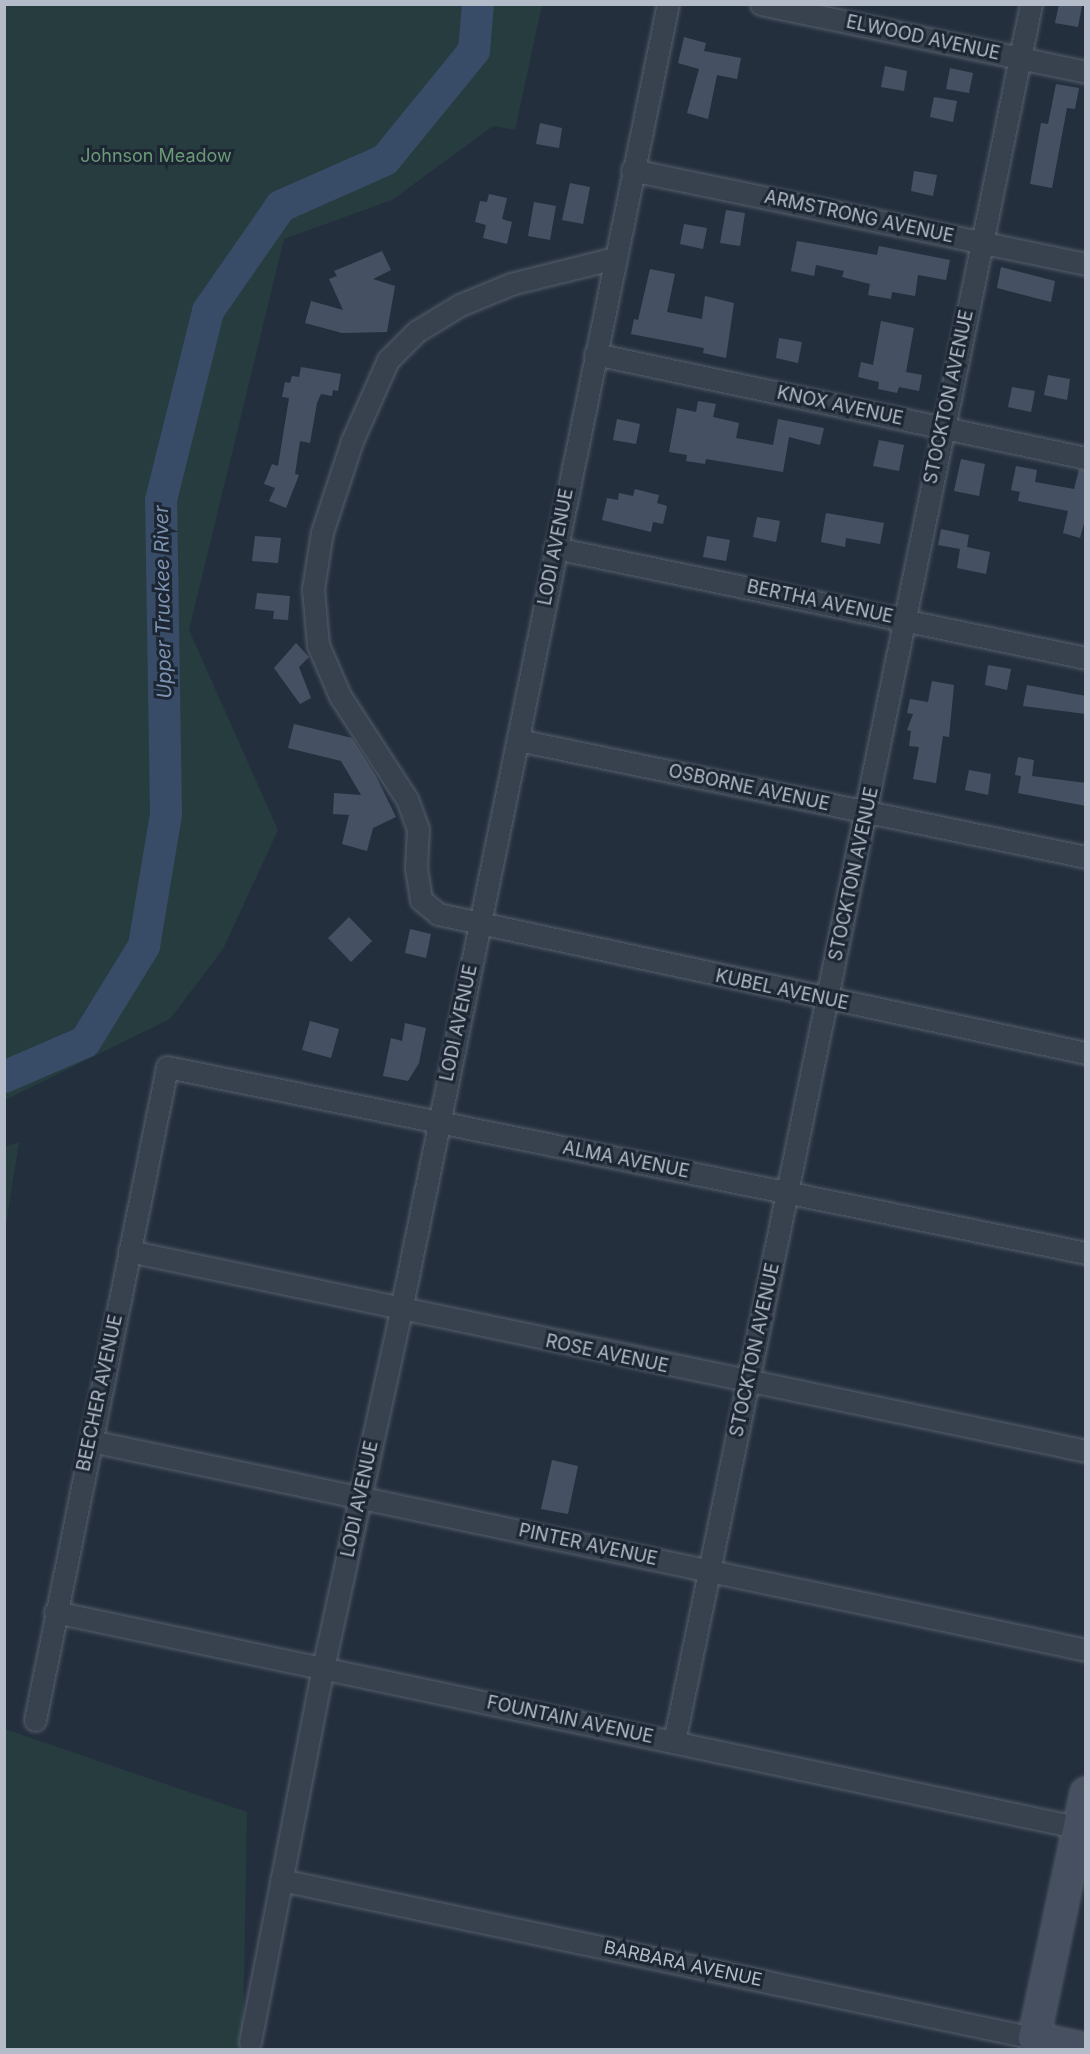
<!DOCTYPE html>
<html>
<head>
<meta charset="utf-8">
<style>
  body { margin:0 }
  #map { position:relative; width:1090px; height:2054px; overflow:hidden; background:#242f3e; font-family:Inter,sans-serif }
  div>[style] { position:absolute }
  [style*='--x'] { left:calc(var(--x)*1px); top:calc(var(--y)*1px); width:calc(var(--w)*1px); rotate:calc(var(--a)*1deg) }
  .green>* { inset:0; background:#263c3f }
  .river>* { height:32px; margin:-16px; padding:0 16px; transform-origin:16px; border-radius:16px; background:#394c67 }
  .building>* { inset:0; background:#455162 }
  .roads { filter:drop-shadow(0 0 2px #565f6c) drop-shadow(0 0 2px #565f6c) }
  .street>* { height:21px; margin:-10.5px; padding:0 10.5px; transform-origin:10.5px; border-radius:10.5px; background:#38414e }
  .secondary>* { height:30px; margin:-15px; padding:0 15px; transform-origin:15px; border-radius:15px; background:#465061 }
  span { translate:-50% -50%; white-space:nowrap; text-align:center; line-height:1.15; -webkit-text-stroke:6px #1d2633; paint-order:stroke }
  .street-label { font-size:18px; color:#b4bcc9 }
  .park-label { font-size:18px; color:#6b9a76 }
  .water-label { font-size:20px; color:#7c92b1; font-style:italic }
  .frame { position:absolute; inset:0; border:6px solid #b4bcc9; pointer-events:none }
</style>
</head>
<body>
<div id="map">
  <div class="green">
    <div style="clip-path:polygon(4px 5px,542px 5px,515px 130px,493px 126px,392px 200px,284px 239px,189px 630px,278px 830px,223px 949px,170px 1019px,5px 1100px)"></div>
    <div style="clip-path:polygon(19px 1142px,5px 1231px,5px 1147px)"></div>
    <div style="clip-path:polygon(5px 1729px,247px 1812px,243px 2038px,249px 2049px,5px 2050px)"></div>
  </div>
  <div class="river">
    <div style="--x:4;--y:1077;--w:88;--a:-23.4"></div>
    <div style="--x:85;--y:1042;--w:113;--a:-58.4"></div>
    <div style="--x:144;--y:946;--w:134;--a:-80.5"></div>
    <div style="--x:166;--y:814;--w:314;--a:-90.9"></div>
    <div style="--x:161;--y:500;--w:195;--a:-76"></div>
    <div style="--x:208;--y:311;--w:128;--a:-55.2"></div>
    <div style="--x:281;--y:206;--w:114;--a:-23.9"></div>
    <div style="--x:385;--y:160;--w:141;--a:-50.8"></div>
    <div style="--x:474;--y:51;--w:47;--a:-85.1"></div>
  </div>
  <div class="building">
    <div style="clip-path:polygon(1059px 4px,1082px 6px,1078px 27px,1055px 23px)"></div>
    <div style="clip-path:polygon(684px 37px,706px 43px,704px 51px,741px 58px,737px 79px,717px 75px,708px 119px,687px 113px,699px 69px,678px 63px)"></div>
    <div style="clip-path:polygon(885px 66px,907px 71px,904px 91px,881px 87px)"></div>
    <div style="clip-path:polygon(950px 68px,973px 73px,969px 93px,946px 89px)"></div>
    <div style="clip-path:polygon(1056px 84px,1079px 88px,1075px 109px,1067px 108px,1052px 188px,1030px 184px,1041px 123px,1048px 124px)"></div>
    <div style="clip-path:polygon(934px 97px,957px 101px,953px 122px,930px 117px)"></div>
    <div style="clip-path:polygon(540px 123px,562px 128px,559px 148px,536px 144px)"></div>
    <div style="clip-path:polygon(914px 171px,937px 175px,933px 196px,911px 191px)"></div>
    <div style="clip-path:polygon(570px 183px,590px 187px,583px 224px,562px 220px)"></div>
    <div style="clip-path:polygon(489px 194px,507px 198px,502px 219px,512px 222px,507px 244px,483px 238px,486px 225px,475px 222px,480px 201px,487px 202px)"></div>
    <div style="clip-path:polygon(534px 202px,556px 206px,550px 240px,528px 236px)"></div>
    <div style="clip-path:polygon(726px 210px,745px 213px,740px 246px,720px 243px)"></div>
    <div style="clip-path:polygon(684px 224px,707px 228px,703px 249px,680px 244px)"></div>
    <div style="clip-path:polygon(797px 241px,877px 255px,879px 246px,950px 260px,946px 280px,918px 275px,915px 296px,892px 292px,891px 299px,868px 295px,870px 284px,842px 277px,844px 271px,816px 265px,814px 276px,791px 271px)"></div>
    <div style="clip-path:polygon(382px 251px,391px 270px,373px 279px,395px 286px,387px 332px,342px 333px,305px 323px,311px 301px,343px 310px,329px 279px,337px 276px,334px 271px)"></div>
    <div style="clip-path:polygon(1001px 267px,1055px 281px,1051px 302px,997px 288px)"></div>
    <div style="clip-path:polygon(650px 269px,675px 274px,667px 312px,702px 319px,705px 296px,734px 303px,726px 358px,703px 353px,704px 348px,631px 334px,634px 319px,638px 320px)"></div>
    <div style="clip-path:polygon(881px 321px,914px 328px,906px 372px,922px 375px,919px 391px,899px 387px,897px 393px,878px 389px,879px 382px,858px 377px,861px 362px,873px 365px)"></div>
    <div style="clip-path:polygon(779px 338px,802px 342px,798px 363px,776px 358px)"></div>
    <div style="clip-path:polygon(301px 367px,341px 374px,338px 391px,333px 390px,332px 396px,321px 394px,317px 403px,310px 443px,300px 441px,295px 474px,299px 475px,286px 508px,269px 501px,275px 488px,264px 484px,272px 464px,278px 466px,289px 398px,282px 397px,285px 382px,290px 383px,292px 376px,299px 377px)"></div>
    <div style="clip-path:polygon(1048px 375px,1070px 379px,1067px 400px,1044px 395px)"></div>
    <div style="clip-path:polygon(1012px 387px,1035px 391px,1031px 412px,1008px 407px)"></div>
    <div style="clip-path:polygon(698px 401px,716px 404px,713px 417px,739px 423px,736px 438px,773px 445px,778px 419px,824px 428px,820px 445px,789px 437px,783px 472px,706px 459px,705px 464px,686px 461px,687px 455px,669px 452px,677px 408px,696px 412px)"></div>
    <div style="clip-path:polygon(617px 419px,640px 424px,636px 444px,613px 440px)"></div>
    <div style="clip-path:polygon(879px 440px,904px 445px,899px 471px,873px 466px)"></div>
    <div style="clip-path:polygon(961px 459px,985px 464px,979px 496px,954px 491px)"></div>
    <div style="clip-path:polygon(1016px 466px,1037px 470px,1035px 482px,1074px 489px,1079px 469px,1086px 470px,1086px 516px,1080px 538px,1063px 533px,1068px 511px,1018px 501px,1020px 492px,1011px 490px)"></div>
    <div style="clip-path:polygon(635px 489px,659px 495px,657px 503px,667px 506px,663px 524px,653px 522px,651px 532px,602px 520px,607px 498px,618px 500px,619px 493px,633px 496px)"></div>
    <div style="clip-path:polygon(826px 513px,884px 523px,880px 544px,846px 538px,845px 547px,821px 542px)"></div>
    <div style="clip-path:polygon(757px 517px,780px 521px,776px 542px,753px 537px)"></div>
    <div style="clip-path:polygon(941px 529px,969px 535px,967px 547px,990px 552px,986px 574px,957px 568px,960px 549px,938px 545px)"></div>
    <div style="clip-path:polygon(255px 536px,281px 538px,278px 563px,252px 561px)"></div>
    <div style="clip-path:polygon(707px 536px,730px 540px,726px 561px,703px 557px)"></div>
    <div style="clip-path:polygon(257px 593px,290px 596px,288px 620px,273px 619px,274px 611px,255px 609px)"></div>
    <div style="clip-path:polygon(296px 643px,309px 657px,299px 667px,311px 698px,300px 704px,274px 668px)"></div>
    <div style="clip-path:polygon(988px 665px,1011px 669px,1007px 690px,985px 685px)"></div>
    <div style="clip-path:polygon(932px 681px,954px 685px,949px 737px,943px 736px,936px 783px,913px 779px,919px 747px,909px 746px,911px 731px,907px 730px,913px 714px,907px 713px,910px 699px,928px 702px)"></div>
    <div style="clip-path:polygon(1027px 685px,1086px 696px,1086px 714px,1023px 706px)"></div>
    <div style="clip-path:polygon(294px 724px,352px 738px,376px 776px,396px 817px,373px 828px,367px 851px,342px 844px,349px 815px,333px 814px,334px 793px,361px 795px,341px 761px,288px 748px)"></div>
    <div style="clip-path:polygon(1018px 757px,1034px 760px,1032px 776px,1086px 783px,1086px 806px,1018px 793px,1021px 776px,1015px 775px)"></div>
    <div style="clip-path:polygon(969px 770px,991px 774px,988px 795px,965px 790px)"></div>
    <div style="clip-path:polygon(349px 917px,372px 941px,351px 962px,328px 938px)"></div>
    <div style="clip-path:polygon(410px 929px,431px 934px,426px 958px,405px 953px)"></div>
    <div style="clip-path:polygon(310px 1021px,339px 1029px,331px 1058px,302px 1050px)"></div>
    <div style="clip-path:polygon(405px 1023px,426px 1028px,419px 1063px,408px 1081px,383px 1076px,391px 1038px,402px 1041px)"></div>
    <div style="clip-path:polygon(552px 1460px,578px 1466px,568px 1514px,541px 1509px)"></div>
  </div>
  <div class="roads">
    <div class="street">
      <div style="--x:761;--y:4;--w:332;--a:11.8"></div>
      <div style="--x:632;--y:170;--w:464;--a:11.7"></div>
      <div style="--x:615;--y:258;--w:107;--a:166"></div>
      <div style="--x:511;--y:284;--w:55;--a:157.6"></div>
      <div style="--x:460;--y:305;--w:50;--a:148.8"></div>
      <div style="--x:417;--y:331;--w:41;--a:135"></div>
      <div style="--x:388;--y:360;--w:89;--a:114"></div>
      <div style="--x:352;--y:441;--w:96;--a:108.2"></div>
      <div style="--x:322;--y:532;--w:58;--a:99"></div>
      <div style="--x:313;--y:589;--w:56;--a:84.9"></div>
      <div style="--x:318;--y:645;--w:56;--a:66.7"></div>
      <div style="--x:340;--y:696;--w:123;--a:57"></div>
      <div style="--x:407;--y:799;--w:32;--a:70"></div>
      <div style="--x:418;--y:829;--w:39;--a:93"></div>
      <div style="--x:416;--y:868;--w:32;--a:81"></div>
      <div style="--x:421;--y:900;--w:22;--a:39"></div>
      <div style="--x:438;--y:914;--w:663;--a:12.11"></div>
      <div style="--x:595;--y:354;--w:502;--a:11.96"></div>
      <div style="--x:555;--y:548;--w:542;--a:11.7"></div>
      <div style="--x:518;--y:740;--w:580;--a:11.64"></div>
      <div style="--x:129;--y:1251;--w:978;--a:11.8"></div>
      <div style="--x:91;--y:1441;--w:1017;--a:11.86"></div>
      <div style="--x:55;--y:1612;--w:1054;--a:11.89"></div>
      <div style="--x:35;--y:1720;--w:666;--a:-78.57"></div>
      <div style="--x:167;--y:1067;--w:938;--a:11.44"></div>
      <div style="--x:674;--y:1742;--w:1774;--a:-78.39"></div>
      <div style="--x:281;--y:1880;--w:769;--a:11.85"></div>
      <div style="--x:1034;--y:2038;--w:12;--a:104"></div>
      <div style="--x:250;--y:2042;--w:381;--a:-79"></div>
      <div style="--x:323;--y:1668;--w:366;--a:-77.7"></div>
      <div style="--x:401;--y:1310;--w:1333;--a:-78.45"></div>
    </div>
    <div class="secondary">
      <div style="--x:1086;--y:1793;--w:250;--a:102"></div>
      <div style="--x:1034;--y:2038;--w:53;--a:11.9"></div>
    </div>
  </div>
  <div class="street-label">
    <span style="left:923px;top:38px;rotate:12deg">ELWOOD AVENUE</span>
    <span style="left:859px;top:217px;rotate:12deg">ARMSTRONG AVENUE</span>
    <span style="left:949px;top:397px;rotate:-78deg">STOCKTON AVENUE</span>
    <span style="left:840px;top:406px;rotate:12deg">KNOX AVENUE</span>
    <span style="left:556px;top:547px;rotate:-79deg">LODI AVENUE</span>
    <span style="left:820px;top:602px;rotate:12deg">BERTHA AVENUE</span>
    <span style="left:749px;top:788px;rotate:12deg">OSBORNE AVENUE</span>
    <span style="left:854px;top:874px;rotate:-78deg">STOCKTON AVENUE</span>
    <span style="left:782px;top:990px;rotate:12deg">KUBEL AVENUE</span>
    <span style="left:459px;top:1023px;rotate:-78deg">LODI AVENUE</span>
    <span style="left:626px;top:1160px;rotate:11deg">ALMA AVENUE</span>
    <span style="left:755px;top:1350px;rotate:-78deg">STOCKTON AVENUE</span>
    <span style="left:607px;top:1354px;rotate:12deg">ROSE AVENUE</span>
    <span style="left:100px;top:1393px;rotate:-78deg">BEECHER AVENUE</span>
    <span style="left:360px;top:1499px;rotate:-78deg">LODI AVENUE</span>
    <span style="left:588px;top:1545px;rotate:12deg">PINTER AVENUE</span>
    <span style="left:570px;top:1720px;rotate:12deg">FOUNTAIN AVENUE</span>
    <span style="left:683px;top:1964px;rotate:12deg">BARBARA AVENUE</span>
  </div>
  <div class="park-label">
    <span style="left:156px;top:156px">Johnson Meadow</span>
  </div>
  <div class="water-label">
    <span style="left:163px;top:602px;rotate:-91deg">Upper Truckee River</span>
  </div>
  <div class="frame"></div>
</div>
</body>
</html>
